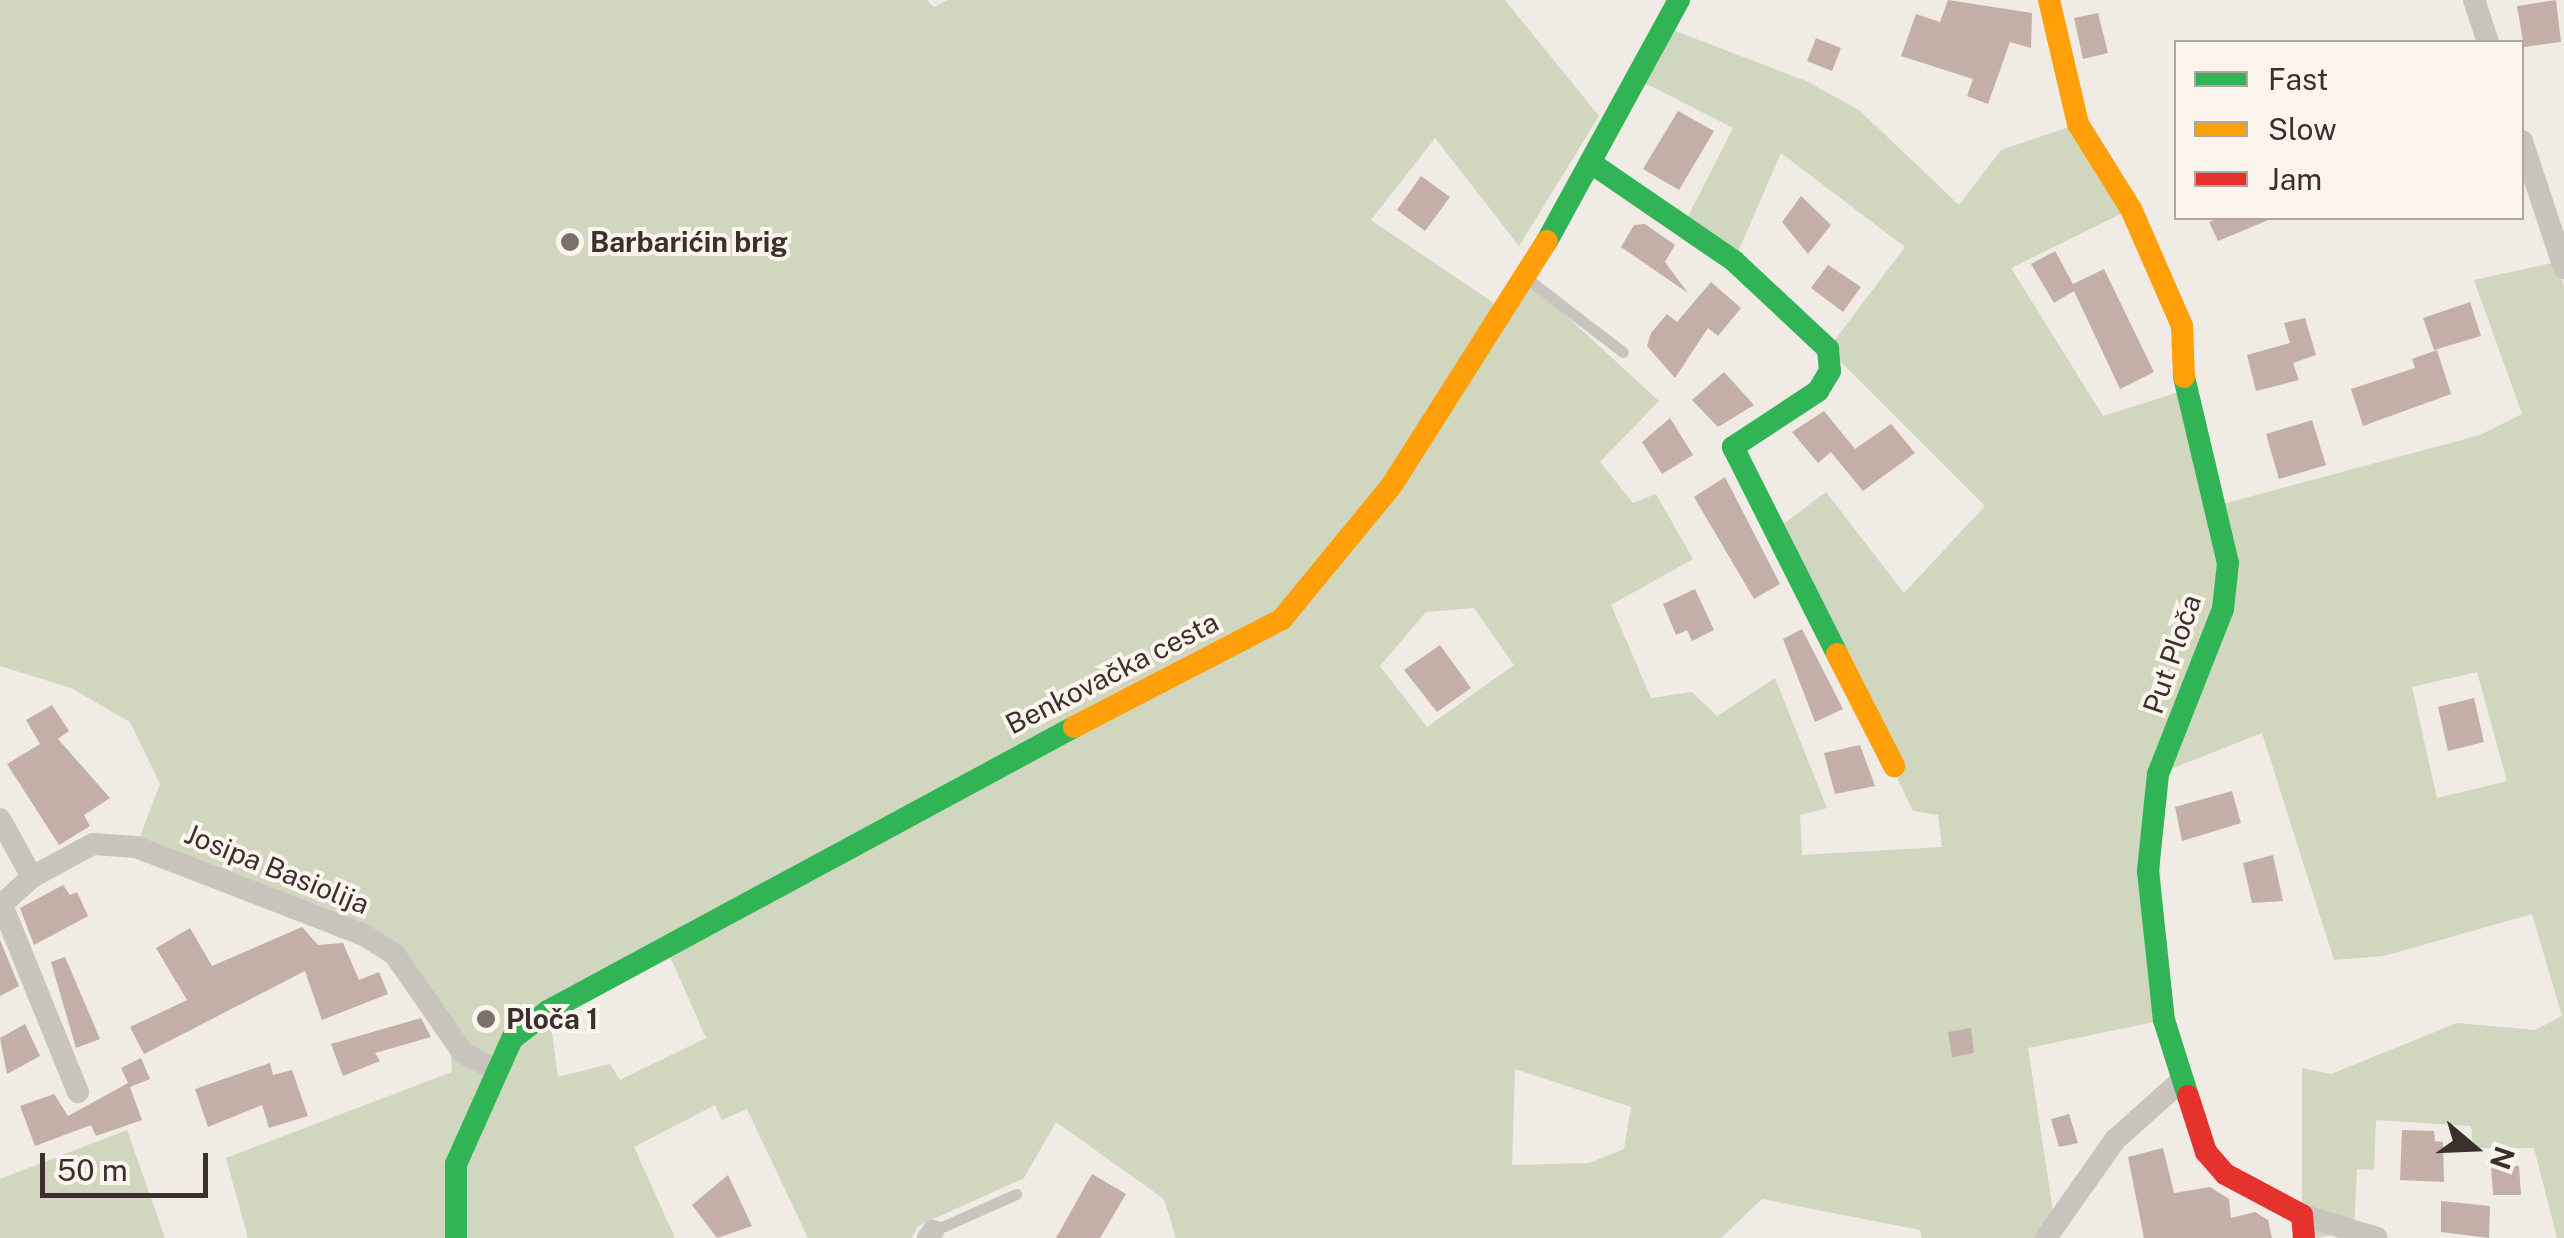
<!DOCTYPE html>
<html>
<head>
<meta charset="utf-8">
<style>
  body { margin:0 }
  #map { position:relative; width:2564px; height:1238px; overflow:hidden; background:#f0ebe5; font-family:"Public Sans",sans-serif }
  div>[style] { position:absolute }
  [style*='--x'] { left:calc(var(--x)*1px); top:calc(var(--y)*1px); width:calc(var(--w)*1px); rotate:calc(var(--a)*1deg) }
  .green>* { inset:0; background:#d1d6bf }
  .building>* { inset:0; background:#c3afa7 }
  .lane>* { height:11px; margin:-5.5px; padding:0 5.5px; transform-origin:5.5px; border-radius:5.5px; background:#c9c3be }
  .street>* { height:22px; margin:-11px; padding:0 11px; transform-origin:11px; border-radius:11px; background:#c9c3be }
  .fast>* { height:22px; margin:-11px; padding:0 11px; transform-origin:11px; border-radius:11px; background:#30b455 }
  .slow>* { height:22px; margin:-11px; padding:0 11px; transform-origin:11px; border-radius:11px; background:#ff9f0a }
  .jam>* { height:22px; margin:-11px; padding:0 11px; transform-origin:11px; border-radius:11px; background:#e5322d }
  .dots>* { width:28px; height:28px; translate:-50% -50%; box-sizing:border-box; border:5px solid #fbf5ee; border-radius:50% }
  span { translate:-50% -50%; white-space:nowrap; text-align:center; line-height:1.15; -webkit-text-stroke:8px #fbf5ee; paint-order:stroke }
  .poi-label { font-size:28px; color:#3b302b; font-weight:700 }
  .left { translate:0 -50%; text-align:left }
  .street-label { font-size:28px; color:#3b302b }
  .legend { position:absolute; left:2174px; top:40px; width:350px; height:180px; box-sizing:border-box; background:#fbf5ee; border:2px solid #aea6a0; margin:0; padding:12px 18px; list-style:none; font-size:30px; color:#3b302b }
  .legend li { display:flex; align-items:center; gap:20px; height:50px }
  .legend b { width:50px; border:2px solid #aea6a0 }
  .north { position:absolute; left:2424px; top:1098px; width:100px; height:100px; -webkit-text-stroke:8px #fbf5ee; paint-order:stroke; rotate:109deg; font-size:28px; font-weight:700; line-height:40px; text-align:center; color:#3b302b }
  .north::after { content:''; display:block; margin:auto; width:35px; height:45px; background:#3b302b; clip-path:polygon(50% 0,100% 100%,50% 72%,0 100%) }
  .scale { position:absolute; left:40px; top:1153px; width:168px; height:45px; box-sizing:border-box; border:5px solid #3b302b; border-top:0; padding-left:12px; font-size:30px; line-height:35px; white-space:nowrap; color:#3b302b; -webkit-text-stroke:8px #fbf5ee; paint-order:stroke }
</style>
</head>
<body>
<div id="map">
  <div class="green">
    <div style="clip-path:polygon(evenodd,0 0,927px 0,934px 7px,947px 0,1505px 0,1599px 116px,1519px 246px,1435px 138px,1371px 220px,1504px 310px,1525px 278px,1659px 401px,1600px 462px,1633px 503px,1656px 494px,1693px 559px,1611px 605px,1651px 698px,1692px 692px,1717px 716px,1775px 678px,1827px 808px,1800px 815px,1802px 855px,1942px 847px,1938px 815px,1913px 811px,1778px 528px,1826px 492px,1904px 593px,1985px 506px,1828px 349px,1905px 247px,1781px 153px,1734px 261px,1683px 226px,1733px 128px,1639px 80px,1665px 27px,1806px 81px,1859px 110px,1959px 205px,2001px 150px,2078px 124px,2131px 209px,2011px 268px,2103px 416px,2185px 390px,2215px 506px,2480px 435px,2522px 414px,2474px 280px,2557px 262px,2564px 286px,2564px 1238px,2557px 1238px,2534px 1148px,2473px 1148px,2471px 1126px,2376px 1120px,2374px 1170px,2357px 1169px,2354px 1231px,2317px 1238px,2302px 1215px,2302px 1068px,2331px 1074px,2457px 1023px,2535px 1030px,2562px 1016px,2532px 914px,2384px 956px,2334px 960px,2262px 733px,2158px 774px,2164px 1020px,2028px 1048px,2055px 1224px,2046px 1238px,1922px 1238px,1920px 1230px,1762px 1199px,1721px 1238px,1176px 1238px,1164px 1199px,1056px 1122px,1024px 1178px,918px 1226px,912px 1238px,808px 1238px,747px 1109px,722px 1120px,715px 1105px,634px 1147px,675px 1238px,248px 1238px,226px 1158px,452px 1072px,449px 1027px,396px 955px,136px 847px,160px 784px,130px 722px,71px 688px,0 666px,0 0,1474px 608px,1514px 665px,1427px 727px,1380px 666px,1426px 612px,1474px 608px,0 0,2477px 672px,2507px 781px,2437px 798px,2412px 687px,2477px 672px,0 0,665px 945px,706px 1038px,620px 1080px,610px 1064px,558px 1077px,549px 1011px,665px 945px,0 0,1515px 1069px,1631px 1107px,1624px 1149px,1589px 1163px,1512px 1165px,1515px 1069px)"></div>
    <div style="clip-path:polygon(127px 1130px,165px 1238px,0 1238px,0 1179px)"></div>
  </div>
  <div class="building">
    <div style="clip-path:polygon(1948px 0,2032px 13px,2031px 48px,2010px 42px,1988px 104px,1967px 96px,1973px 79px,1901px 56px,1916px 14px,1940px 22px)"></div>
    <div style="clip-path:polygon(2556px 0,2561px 42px,2524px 47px,2517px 6px)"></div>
    <div style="clip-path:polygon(2098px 13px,2108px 53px,2083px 59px,2074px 18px)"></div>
    <div style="clip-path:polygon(1816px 38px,1841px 48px,1832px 71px,1807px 61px)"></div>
    <div style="clip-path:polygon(1678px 111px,1714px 131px,1679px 190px,1643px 169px)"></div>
    <div style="clip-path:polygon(1421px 176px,1450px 197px,1425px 231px,1397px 210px)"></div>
    <div style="clip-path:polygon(1801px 196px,1831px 225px,1808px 254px,1782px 222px)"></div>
    <div style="clip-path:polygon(2220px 218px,2273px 218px,2218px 241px,2209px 222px)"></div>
    <div style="clip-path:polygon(1645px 224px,1675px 245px,1665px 262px,1688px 293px,1621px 247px,1634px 225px)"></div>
    <div style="clip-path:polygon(2055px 251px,2073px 284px,2104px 269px,2154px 372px,2120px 389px,2074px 291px,2054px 303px,2031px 264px)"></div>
    <div style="clip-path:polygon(1828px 265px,1861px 287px,1843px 312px,1811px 288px)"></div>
    <div style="clip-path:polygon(1711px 282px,1741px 308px,1718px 336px,1708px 328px,1675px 378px,1647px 346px,1651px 333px,1667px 314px,1677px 322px)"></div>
    <div style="clip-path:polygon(2470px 302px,2481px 336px,2434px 350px,2423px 318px)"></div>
    <div style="clip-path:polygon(2305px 318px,2316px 355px,2293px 363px,2299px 380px,2256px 391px,2247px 355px,2290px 343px,2284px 323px)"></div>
    <div style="clip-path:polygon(2437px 350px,2451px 394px,2363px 426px,2351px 389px,2415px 368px,2412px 359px)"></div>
    <div style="clip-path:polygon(1724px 372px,1754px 405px,1718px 427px,1692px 400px)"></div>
    <div style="clip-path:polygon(1824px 411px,1855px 449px,1891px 424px,1915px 453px,1863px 491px,1831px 452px,1818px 463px,1792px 432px)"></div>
    <div style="clip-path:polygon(1670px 418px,1693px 455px,1662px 474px,1642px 442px)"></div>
    <div style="clip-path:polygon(2312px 420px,2326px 465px,2279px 479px,2266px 434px)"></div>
    <div style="clip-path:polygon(1725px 477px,1780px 584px,1754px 599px,1694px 497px)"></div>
    <div style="clip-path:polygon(1695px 589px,1714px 630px,1692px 641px,1687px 630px,1676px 635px,1663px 604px)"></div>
    <div style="clip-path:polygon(1802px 629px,1843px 709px,1815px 722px,1783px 639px)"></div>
    <div style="clip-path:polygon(1440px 645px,1471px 688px,1437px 712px,1404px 670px)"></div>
    <div style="clip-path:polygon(2474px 698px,2484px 742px,2448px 751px,2438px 707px)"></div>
    <div style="clip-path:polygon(52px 705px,69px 731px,58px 739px,110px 798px,84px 815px,90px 826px,59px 845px,7px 764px,40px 744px,26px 720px)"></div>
    <div style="clip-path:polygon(1860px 745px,1875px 786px,1835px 794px,1824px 753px)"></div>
    <div style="clip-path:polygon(2232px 791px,2241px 823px,2182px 841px,2175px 807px)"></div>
    <div style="clip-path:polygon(2273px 855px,2283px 901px,2252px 903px,2243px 863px)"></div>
    <div style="clip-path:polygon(63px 885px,70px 895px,77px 892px,88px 916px,34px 945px,20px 908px)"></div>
    <div style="clip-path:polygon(302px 927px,318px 945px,343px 943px,359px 980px,379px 972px,388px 994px,322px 1020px,305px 971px,144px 1054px,130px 1027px,187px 1000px,156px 948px,190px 928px,212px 966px)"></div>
    <div style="clip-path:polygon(0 940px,19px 986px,0 996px)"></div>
    <div style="clip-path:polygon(65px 957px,100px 1039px,76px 1048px,51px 962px)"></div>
    <div style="clip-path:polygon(421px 1018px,431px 1037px,375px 1053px,380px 1061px,343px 1076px,331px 1044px)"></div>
    <div style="clip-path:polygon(25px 1024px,40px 1056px,7px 1074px,0 1038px)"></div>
    <div style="clip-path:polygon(1971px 1028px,1974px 1053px,1952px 1057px,1948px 1032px)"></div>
    <div style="clip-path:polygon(141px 1058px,150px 1079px,130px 1087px,142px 1120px,96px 1136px,91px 1125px,35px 1146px,20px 1106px,54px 1094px,68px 1116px,128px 1083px,121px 1068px)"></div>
    <div style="clip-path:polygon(270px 1063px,273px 1075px,292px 1070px,308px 1116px,269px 1128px,262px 1105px,208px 1127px,195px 1089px)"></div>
    <div style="clip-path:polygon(2069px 1114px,2078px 1143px,2059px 1147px,2051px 1119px)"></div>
    <div style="clip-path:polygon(2402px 1130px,2434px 1131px,2435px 1141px,2443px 1142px,2444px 1182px,2400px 1180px)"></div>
    <div style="clip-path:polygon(2163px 1148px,2174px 1193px,2210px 1187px,2229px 1199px,2231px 1218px,2255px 1212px,2268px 1220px,2272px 1238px,2144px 1238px,2128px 1157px)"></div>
    <div style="clip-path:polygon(2491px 1166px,2519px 1166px,2521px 1195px,2493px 1195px)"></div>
    <div style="clip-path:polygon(1092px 1174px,1126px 1194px,1100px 1238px,1056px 1238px)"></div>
    <div style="clip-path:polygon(728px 1175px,752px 1226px,717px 1238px,692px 1205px)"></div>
    <div style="clip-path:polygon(2441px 1201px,2490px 1206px,2489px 1238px,2441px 1232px)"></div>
  </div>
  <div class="lane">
    <div style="--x:1529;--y:280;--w:118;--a:37.5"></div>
    <div style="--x:933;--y:1231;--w:91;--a:-24"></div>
  </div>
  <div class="street">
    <div style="--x:2474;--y:0;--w:44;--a:71.6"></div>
    <div style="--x:2522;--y:141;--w:134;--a:71.7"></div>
    <div style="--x:0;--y:819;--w:66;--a:61.1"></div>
    <div style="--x:2;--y:905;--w:202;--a:67.9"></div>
    <div style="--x:0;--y:906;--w:43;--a:-42.2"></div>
    <div style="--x:32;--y:877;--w:69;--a:-28.4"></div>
    <div style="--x:93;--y:844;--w:43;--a:4"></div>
    <div style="--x:136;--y:847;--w:242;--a:21.1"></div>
    <div style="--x:362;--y:934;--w:39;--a:32"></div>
    <div style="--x:395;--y:955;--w:119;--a:55.2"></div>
    <div style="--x:463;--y:1053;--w:33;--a:27"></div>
    <div style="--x:2302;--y:1215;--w:78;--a:17"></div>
    <div style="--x:928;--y:1238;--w:9;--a:-54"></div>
    <div style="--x:2046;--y:1238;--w:120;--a:-54.9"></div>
    <div style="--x:2115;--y:1140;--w:91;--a:-41.9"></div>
  </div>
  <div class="fast">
    <div style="--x:1594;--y:165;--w:170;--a:34.4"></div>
    <div style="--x:1734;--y:261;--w:129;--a:43.1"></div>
    <div style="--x:1828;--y:349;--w:22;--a:85"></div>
    <div style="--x:1830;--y:371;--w:23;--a:121"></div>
    <div style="--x:1818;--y:391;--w:102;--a:146.6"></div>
    <div style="--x:1733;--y:447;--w:232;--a:63.3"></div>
    <div style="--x:1547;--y:241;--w:275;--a:-61.3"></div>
    <div style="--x:2184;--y:377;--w:191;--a:76.7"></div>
    <div style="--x:2228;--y:563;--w:46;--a:96.2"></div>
    <div style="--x:2223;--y:609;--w:177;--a:111.5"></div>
    <div style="--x:2158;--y:774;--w:98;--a:95.9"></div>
    <div style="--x:2148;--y:871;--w:150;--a:83.9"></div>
    <div style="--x:2164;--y:1020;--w:80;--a:72.5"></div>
    <div style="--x:456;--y:1238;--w:74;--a:-90"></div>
    <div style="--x:456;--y:1164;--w:137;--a:-65.9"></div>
    <div style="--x:512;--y:1039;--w:46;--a:-37.9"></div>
    <div style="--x:548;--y:1011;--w:598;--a:-28.37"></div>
  </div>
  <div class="slow">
    <div style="--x:2049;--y:0;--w:127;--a:76.8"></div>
    <div style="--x:2078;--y:124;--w:100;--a:58.1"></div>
    <div style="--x:2131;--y:209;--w:128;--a:66.4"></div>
    <div style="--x:2182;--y:326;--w:51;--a:87.8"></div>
    <div style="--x:1837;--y:654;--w:126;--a:63"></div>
    <div style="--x:1074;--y:727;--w:234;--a:-27.4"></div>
    <div style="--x:1282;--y:619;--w:173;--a:-50.6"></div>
    <div style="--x:1392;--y:485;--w:289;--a:-57.6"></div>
  </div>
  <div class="jam">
    <div style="--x:2188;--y:1096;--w:59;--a:72.2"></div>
    <div style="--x:2206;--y:1152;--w:29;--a:49"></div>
    <div style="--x:2225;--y:1174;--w:87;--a:28"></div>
    <div style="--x:2302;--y:1215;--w:23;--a:85"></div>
  </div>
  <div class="dots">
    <div style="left:570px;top:242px;background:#7a716c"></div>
    <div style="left:486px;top:1019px;background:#7a716c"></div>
  </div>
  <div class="poi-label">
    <span class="left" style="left:590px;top:242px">Barbarićin brig</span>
    <span class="left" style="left:506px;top:1019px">Ploča 1</span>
  </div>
  <div class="street-label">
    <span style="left:2172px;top:654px;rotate:-71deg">Put Ploča</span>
    <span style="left:1112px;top:673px;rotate:-27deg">Benkovačka cesta</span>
    <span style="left:277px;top:869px;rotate:22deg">Josipa Basiolija</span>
  </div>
  <ul class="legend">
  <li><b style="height:12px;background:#30b455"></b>Fast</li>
  <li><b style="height:12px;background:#ff9f0a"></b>Slow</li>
  <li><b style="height:12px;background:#e5322d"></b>Jam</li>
  </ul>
  <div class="north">N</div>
  <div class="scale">50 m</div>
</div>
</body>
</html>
